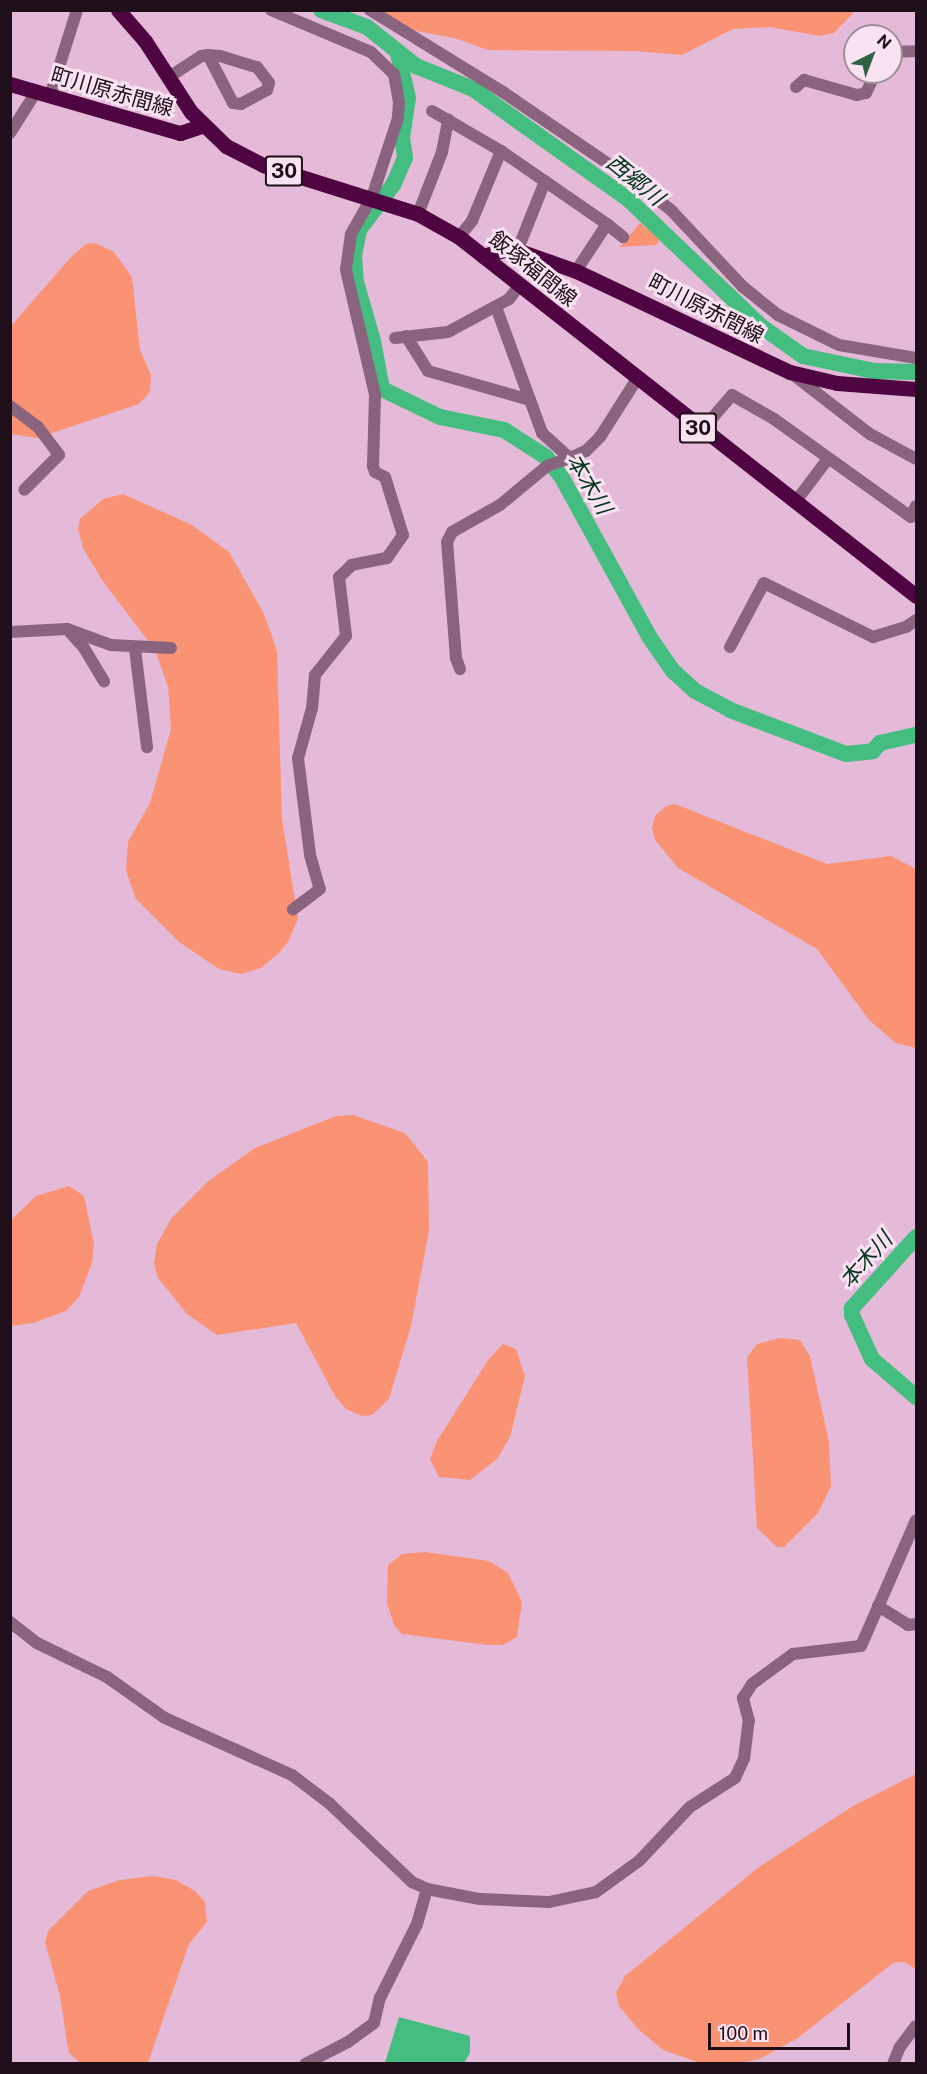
<!DOCTYPE html>
<html>
<head>
<meta charset="utf-8">
<style>
  body { margin:0 }
  #map { position:relative; width:927px; height:2074px; overflow:hidden; background:#e5bad8; font-family:"Public Sans","Noto Sans JP",sans-serif }
  div>[style] { position:absolute }
  [style*='--x'] { left:calc(var(--x)*1px); top:calc(var(--y)*1px); width:calc(var(--w)*1px); rotate:calc(var(--a)*1deg) }
  .green>* { inset:0; background:#fa9374 }
  .water>* { inset:0; background:#43be80 }
  .river>* { height:16px; margin:-8px; padding:0 8px; transform-origin:8px; border-radius:8px; background:#43be80 }
  .minor>* { height:12px; margin:-6px; padding:0 6px; transform-origin:6px; border-radius:6px; background:#8a637f }
  .major>* { height:15px; margin:-7.5px; padding:0 7.5px; transform-origin:7.5px; border-radius:7.5px; background:#4e0541 }
  span { translate:-50% -50%; white-space:nowrap; text-align:center; line-height:1.15; -webkit-text-stroke:6px #f9e2f1; paint-order:stroke }
  .shield-label span { padding:2px 4px; background:#f9e2f1; border:2px solid; border-radius:4px; -webkit-text-stroke-width:0 }
  .shield-label { font-size:20px; color:#1e0f1a; font-weight:700 }
  .street-label { font-size:21px; color:#1e0f1a }
  .water-label { font-size:22px; color:#00341c; font-style:italic }
  .frame { position:absolute; inset:0; border:12px solid #1e0f1a; pointer-events:none }
  .north { position:absolute; left:843px; top:24px; width:60px; height:60px; box-sizing:border-box; background:#f9e2f1; border:2px solid #a18e9b; border-radius:50%; rotate:42deg; font-size:16px; font-weight:700; line-height:24px; text-align:center; color:#1e0f1a }
  .north::after { content:''; display:block; margin:auto; width:21px; height:27px; background:#2f6245; clip-path:polygon(50% 0,100% 100%,50% 72%,0 100%) }
  .scale { position:absolute; left:708px; top:2023px; width:142px; height:27px; box-sizing:border-box; border:3px solid #1e0f1a; border-top:0; padding-left:8px; font-size:18px; line-height:21px; white-space:nowrap; color:#1e0f1a; -webkit-text-stroke:4px #f9e2f1; paint-order:stroke }
</style>
</head>
<body>
<div id="map">
  <div class="green">
    <div style="clip-path:polygon(362px 11px,855px 11px,834px 33px,820px 36px,769px 27px,733px 29px,682px 55px,635px 51px,488px 50px,454px 38px,389px 26px)"></div>
    <div style="clip-path:polygon(640px 223px,660px 239px,656px 245px,620px 247px)"></div>
    <div style="clip-path:polygon(95px 243px,114px 252px,132px 277px,140px 350px,151px 375px,150px 392px,139px 404px,37px 438px,11px 434px,11px 326px,71px 257px,86px 244px)"></div>
    <div style="clip-path:polygon(123px 494px,192px 525px,229px 552px,264px 614px,277px 651px,282px 819px,298px 919px,288px 942px,278px 954px,261px 968px,241px 974px,219px 969px,179px 942px,136px 899px,126px 871px,128px 842px,150px 803px,171px 729px,168px 687px,155px 650px,102px 580px,83px 548px,78px 529px,80px 519px,103px 499px)"></div>
    <div style="clip-path:polygon(675px 804px,827px 864px,891px 856px,916px 869px,916px 1048px,896px 1043px,869px 1020px,817px 949px,678px 868px,655px 840px,652px 828px,655px 816px,666px 806px)"></div>
    <div style="clip-path:polygon(353px 1115px,405px 1133px,428px 1162px,429px 1231px,411px 1326px,389px 1399px,372px 1415px,362px 1416px,346px 1409px,335px 1396px,296px 1323px,217px 1335px,187px 1314px,158px 1278px,154px 1264px,157px 1244px,171px 1219px,207px 1182px,255px 1148px,336px 1116px)"></div>
    <div style="clip-path:polygon(69px 1186px,84px 1196px,94px 1244px,92px 1263px,79px 1297px,66px 1311px,33px 1323px,11px 1326px,11px 1220px,36px 1196px)"></div>
    <div style="clip-path:polygon(780px 1338px,800px 1340px,810px 1356px,829px 1442px,831px 1486px,818px 1513px,784px 1547px,777px 1547px,757px 1528px,747px 1357px,757px 1344px)"></div>
    <div style="clip-path:polygon(503px 1344px,516px 1349px,525px 1376px,510px 1437px,497px 1459px,470px 1480px,439px 1477px,430px 1459px,437px 1441px,488px 1360px)"></div>
    <div style="clip-path:polygon(425px 1552px,489px 1561px,508px 1573px,522px 1602px,517px 1637px,503px 1645px,488px 1645px,402px 1634px,394px 1625px,387px 1603px,388px 1565px,402px 1554px)"></div>
    <div style="clip-path:polygon(916px 1774px,916px 1969px,904px 1962px,893px 1963px,798px 2038px,759px 2059px,741px 2063px,700px 2063px,663px 2050px,638px 2029px,619px 2006px,616px 1993px,625px 1976px,759px 1867px,853px 1806px)"></div>
    <div style="clip-path:polygon(153px 1876px,176px 1880px,195px 1891px,205px 1902px,207px 1922px,189px 1944px,148px 2063px,80px 2063px,69px 2053px,67px 2042px,60px 1996px,45px 1942px,48px 1931px,88px 1891px,120px 1880px)"></div>
  </div>
  <div class="water">
    <div style="clip-path:polygon(399px 2017px,470px 2036px,470px 2053px,464px 2063px,385px 2063px)"></div>
  </div>
  <div class="river">
    <div style="--x:321;--y:10;--w:49;--a:20.3"></div>
    <div style="--x:367;--y:27;--w:63;--a:38.5"></div>
    <div style="--x:416;--y:66;--w:61;--a:22"></div>
    <div style="--x:473;--y:89;--w:190;--a:35.4"></div>
    <div style="--x:628;--y:199;--w:185;--a:43.7"></div>
    <div style="--x:762;--y:327;--w:50;--a:35.3"></div>
    <div style="--x:803;--y:356;--w:73;--a:11.9"></div>
    <div style="--x:874;--y:371;--w:42;--a:1.4"></div>
    <div style="--x:398;--y:54;--w:45;--a:77.2"></div>
    <div style="--x:408;--y:98;--w:40;--a:98.5"></div>
    <div style="--x:402;--y:138;--w:20;--a:81"></div>
    <div style="--x:405;--y:158;--w:30;--a:114"></div>
    <div style="--x:393;--y:185;--w:56;--a:127.1"></div>
    <div style="--x:359;--y:230;--w:26;--a:101"></div>
    <div style="--x:354;--y:256;--w:26;--a:86"></div>
    <div style="--x:356;--y:282;--w:61;--a:73.9"></div>
    <div style="--x:373;--y:341;--w:49;--a:79.4"></div>
    <div style="--x:382;--y:389;--w:64;--a:25.8"></div>
    <div style="--x:440;--y:417;--w:65;--a:11.5"></div>
    <div style="--x:504;--y:430;--w:50;--a:32.7"></div>
    <div style="--x:546;--y:457;--w:24;--a:52"></div>
    <div style="--x:561;--y:476;--w:185;--a:61.2"></div>
    <div style="--x:650;--y:638;--w:40;--a:55.1"></div>
    <div style="--x:673;--y:671;--w:30;--a:42"></div>
    <div style="--x:695;--y:691;--w:40;--a:28"></div>
    <div style="--x:730;--y:710;--w:124;--a:20.8"></div>
    <div style="--x:846;--y:754;--w:27;--a:-6"></div>
    <div style="--x:873;--y:751;--w:11;--a:-49"></div>
    <div style="--x:880;--y:743;--w:37;--a:-13"></div>
    <div style="--x:916;--y:1237;--w:96;--a:132"></div>
    <div style="--x:852;--y:1308;--w:7;--a:90"></div>
    <div style="--x:852;--y:1315;--w:48;--a:65.6"></div>
    <div style="--x:872;--y:1359;--w:58;--a:40.8"></div>
  </div>
  <div class="minor">
    <div style="--x:271;--y:10;--w:108;--a:22.8"></div>
    <div style="--x:371;--y:52;--w:32;--a:44"></div>
    <div style="--x:394;--y:74;--w:28;--a:80"></div>
    <div style="--x:399;--y:102;--w:16;--a:94"></div>
    <div style="--x:398;--y:118;--w:83;--a:108.2"></div>
    <div style="--x:372;--y:197;--w:43;--a:119.6"></div>
    <div style="--x:351;--y:234;--w:36;--a:98"></div>
    <div style="--x:346;--y:270;--w:128;--a:76.9"></div>
    <div style="--x:375;--y:395;--w:71;--a:91.6"></div>
    <div style="--x:373;--y:466;--w:6;--a:72"></div>
    <div style="--x:375;--y:472;--w:11;--a:27"></div>
    <div style="--x:385;--y:477;--w:61;--a:72.8"></div>
    <div style="--x:403;--y:535;--w:28;--a:125"></div>
    <div style="--x:387;--y:558;--w:36;--a:169"></div>
    <div style="--x:352;--y:565;--w:18;--a:137"></div>
    <div style="--x:339;--y:577;--w:59;--a:83.2"></div>
    <div style="--x:346;--y:636;--w:50;--a:128.5"></div>
    <div style="--x:315;--y:675;--w:33;--a:95"></div>
    <div style="--x:312;--y:708;--w:52;--a:105.6"></div>
    <div style="--x:298;--y:758;--w:98;--a:82.9"></div>
    <div style="--x:310;--y:855;--w:35;--a:74"></div>
    <div style="--x:320;--y:889;--w:34;--a:143"></div>
    <div style="--x:370;--y:10;--w:156;--a:31.7"></div>
    <div style="--x:503;--y:92;--w:160;--a:34.3"></div>
    <div style="--x:635;--y:182;--w:46;--a:37.9"></div>
    <div style="--x:671;--y:210;--w:104;--a:46.9"></div>
    <div style="--x:742;--y:286;--w:46;--a:38.9"></div>
    <div style="--x:778;--y:315;--w:68;--a:26.2"></div>
    <div style="--x:839;--y:345;--w:78;--a:9.6"></div>
    <div style="--x:891;--y:52;--w:25;--a:-2"></div>
    <div style="--x:169;--y:77;--w:38;--a:-33"></div>
    <div style="--x:201;--y:56;--w:7;--a:-8"></div>
    <div style="--x:208;--y:55;--w:12;--a:5"></div>
    <div style="--x:220;--y:56;--w:39;--a:17"></div>
    <div style="--x:257;--y:67;--w:20;--a:53"></div>
    <div style="--x:269;--y:83;--w:7;--a:106"></div>
    <div style="--x:267;--y:90;--w:30;--a:152"></div>
    <div style="--x:241;--y:104;--w:8;--a:-173"></div>
    <div style="--x:233;--y:103;--w:54;--a:-117.5"></div>
    <div style="--x:796;--y:87;--w:11;--a:-41"></div>
    <div style="--x:804;--y:80;--w:55;--a:15.8"></div>
    <div style="--x:857;--y:95;--w:9;--a:-13"></div>
    <div style="--x:866;--y:93;--w:23;--a:-65"></div>
    <div style="--x:50;--y:96;--w:90;--a:-72.6"></div>
    <div style="--x:432;--y:111;--w:80;--a:30.1"></div>
    <div style="--x:501;--y:151;--w:129;--a:34.6"></div>
    <div style="--x:607;--y:224;--w:56;--a:123.4"></div>
    <div style="--x:10;--y:133;--w:49;--a:-57.6"></div>
    <div style="--x:418;--y:214;--w:66;--a:-68.8"></div>
    <div style="--x:442;--y:152;--w:33;--a:-79"></div>
    <div style="--x:607;--y:224;--w:21;--a:39"></div>
    <div style="--x:459;--y:237;--w:21;--a:-51"></div>
    <div style="--x:472;--y:221;--w:76;--a:-67.5"></div>
    <div style="--x:518;--y:249;--w:73;--a:-68.3"></div>
    <div style="--x:496;--y:307;--w:134;--a:69.9"></div>
    <div style="--x:542;--y:433;--w:38;--a:42"></div>
    <div style="--x:570;--y:458;--w:17;--a:-24"></div>
    <div style="--x:586;--y:451;--w:20;--a:-45"></div>
    <div style="--x:600;--y:437;--w:69;--a:-57.5"></div>
    <div style="--x:406;--y:336;--w:41;--a:57.8"></div>
    <div style="--x:428;--y:371;--w:106;--a:15.9"></div>
    <div style="--x:395;--y:338;--w:53;--a:-6.5"></div>
    <div style="--x:448;--y:332;--w:69;--a:-28.4"></div>
    <div style="--x:509;--y:299;--w:18;--a:-52"></div>
    <div style="--x:791;--y:373;--w:100;--a:37.7"></div>
    <div style="--x:870;--y:434;--w:52;--a:28.5"></div>
    <div style="--x:10;--y:406;--w:35;--a:37"></div>
    <div style="--x:38;--y:427;--w:35;--a:53"></div>
    <div style="--x:59;--y:455;--w:49;--a:135"></div>
    <div style="--x:702;--y:430;--w:46;--a:-49.4"></div>
    <div style="--x:732;--y:395;--w:48;--a:29.7"></div>
    <div style="--x:774;--y:419;--w:168;--a:35.6"></div>
    <div style="--x:911;--y:517;--w:12;--a:-66"></div>
    <div style="--x:796;--y:501;--w:51;--a:-52.9"></div>
    <div style="--x:67;--y:629;--w:25;--a:48"></div>
    <div style="--x:84;--y:648;--w:39;--a:59"></div>
    <div style="--x:10;--y:632;--w:57;--a:-3"></div>
    <div style="--x:67;--y:629;--w:47;--a:20"></div>
    <div style="--x:111;--y:645;--w:60;--a:2.9"></div>
    <div style="--x:730;--y:647;--w:72;--a:-62"></div>
    <div style="--x:764;--y:583;--w:122;--a:26.4"></div>
    <div style="--x:873;--y:637;--w:34;--a:-17"></div>
    <div style="--x:906;--y:627;--w:12;--a:-35"></div>
    <div style="--x:135;--y:649;--w:99;--a:83"></div>
    <div style="--x:460;--y:669;--w:12;--a:-110"></div>
    <div style="--x:456;--y:658;--w:116;--a:-94.4"></div>
    <div style="--x:447;--y:542;--w:11;--a:-63"></div>
    <div style="--x:452;--y:532;--w:55;--a:-29.4"></div>
    <div style="--x:500;--y:505;--w:61;--a:-39.7"></div>
    <div style="--x:547;--y:466;--w:24;--a:-19"></div>
    <div style="--x:878;--y:1606;--w:36;--a:32"></div>
    <div style="--x:908;--y:1625;--w:8;--a:-7"></div>
    <div style="--x:10;--y:1622;--w:34;--a:38"></div>
    <div style="--x:37;--y:1643;--w:78;--a:25.9"></div>
    <div style="--x:107;--y:1677;--w:71;--a:35.3"></div>
    <div style="--x:165;--y:1718;--w:139;--a:24.2"></div>
    <div style="--x:292;--y:1775;--w:48;--a:37.3"></div>
    <div style="--x:330;--y:1804;--w:113;--a:43.6"></div>
    <div style="--x:412;--y:1882;--w:17;--a:25"></div>
    <div style="--x:427;--y:1889;--w:54;--a:10.7"></div>
    <div style="--x:480;--y:1899;--w:69;--a:2.5"></div>
    <div style="--x:549;--y:1902;--w:48;--a:-12"></div>
    <div style="--x:596;--y:1892;--w:53;--a:-35.8"></div>
    <div style="--x:639;--y:1861;--w:74;--a:-46.6"></div>
    <div style="--x:690;--y:1807;--w:54;--a:-32.8"></div>
    <div style="--x:735;--y:1778;--w:21;--a:-65"></div>
    <div style="--x:744;--y:1759;--w:38;--a:-83"></div>
    <div style="--x:749;--y:1721;--w:24;--a:-105"></div>
    <div style="--x:743;--y:1698;--w:17;--a:-57"></div>
    <div style="--x:752;--y:1684;--w:51;--a:-36.2"></div>
    <div style="--x:793;--y:1654;--w:68;--a:-6.7"></div>
    <div style="--x:861;--y:1646;--w:137;--a:-66.4"></div>
    <div style="--x:305;--y:2064;--w:48;--a:-27.1"></div>
    <div style="--x:348;--y:2042;--w:32;--a:-36"></div>
    <div style="--x:374;--y:2023;--w:26;--a:-77"></div>
    <div style="--x:380;--y:1998;--w:83;--a:-63.4"></div>
    <div style="--x:417;--y:1924;--w:36;--a:-74"></div>
    <div style="--x:893;--y:2064;--w:18;--a:-68"></div>
    <div style="--x:900;--y:2047;--w:26;--a:-53"></div>
  </div>
  <div class="major">
    <div style="--x:118;--y:10;--w:41;--a:48.9"></div>
    <div style="--x:145;--y:41;--w:85;--a:57.1"></div>
    <div style="--x:191;--y:112;--w:49;--a:44.2"></div>
    <div style="--x:226;--y:146;--w:42;--a:27.2"></div>
    <div style="--x:263;--y:165;--w:163;--a:17.5"></div>
    <div style="--x:418;--y:214;--w:47;--a:29.3"></div>
    <div style="--x:459;--y:237;--w:581;--a:38.15"></div>
    <div style="--x:10;--y:84;--w:177;--a:16.1"></div>
    <div style="--x:180;--y:133;--w:23;--a:-18"></div>
    <div style="--x:483;--y:256;--w:29;--a:-16"></div>
    <div style="--x:511;--y:248;--w:69;--a:19.5"></div>
    <div style="--x:576;--y:271;--w:237;--a:25.3"></div>
    <div style="--x:790;--y:372;--w:48;--a:13.2"></div>
    <div style="--x:837;--y:383;--w:79;--a:4.3"></div>
  </div>
  <div class="shield-label">
    <span style="left:284px;top:171px">30</span>
    <span style="left:698px;top:428px">30</span>
  </div>
  <div class="street-label">
    <span style="left:112px;top:92px;rotate:16deg">町川原赤間線</span>
    <span style="left:533px;top:269px;rotate:39deg">飯塚福間線</span>
    <span style="left:706px;top:309px;rotate:27deg">町川原赤間線</span>
  </div>
  <div class="water-label">
    <span style="left:635px;top:180px;rotate:39deg">西郷川</span>
    <span style="left:589px;top:484px;rotate:59deg">本木川</span>
    <span style="left:866px;top:1260px;rotate:-48deg">本木川</span>
  </div>
  <div class="frame"></div>
  <div class="north">N</div>
  <div class="scale">100 m</div>
</div>
</body>
</html>
